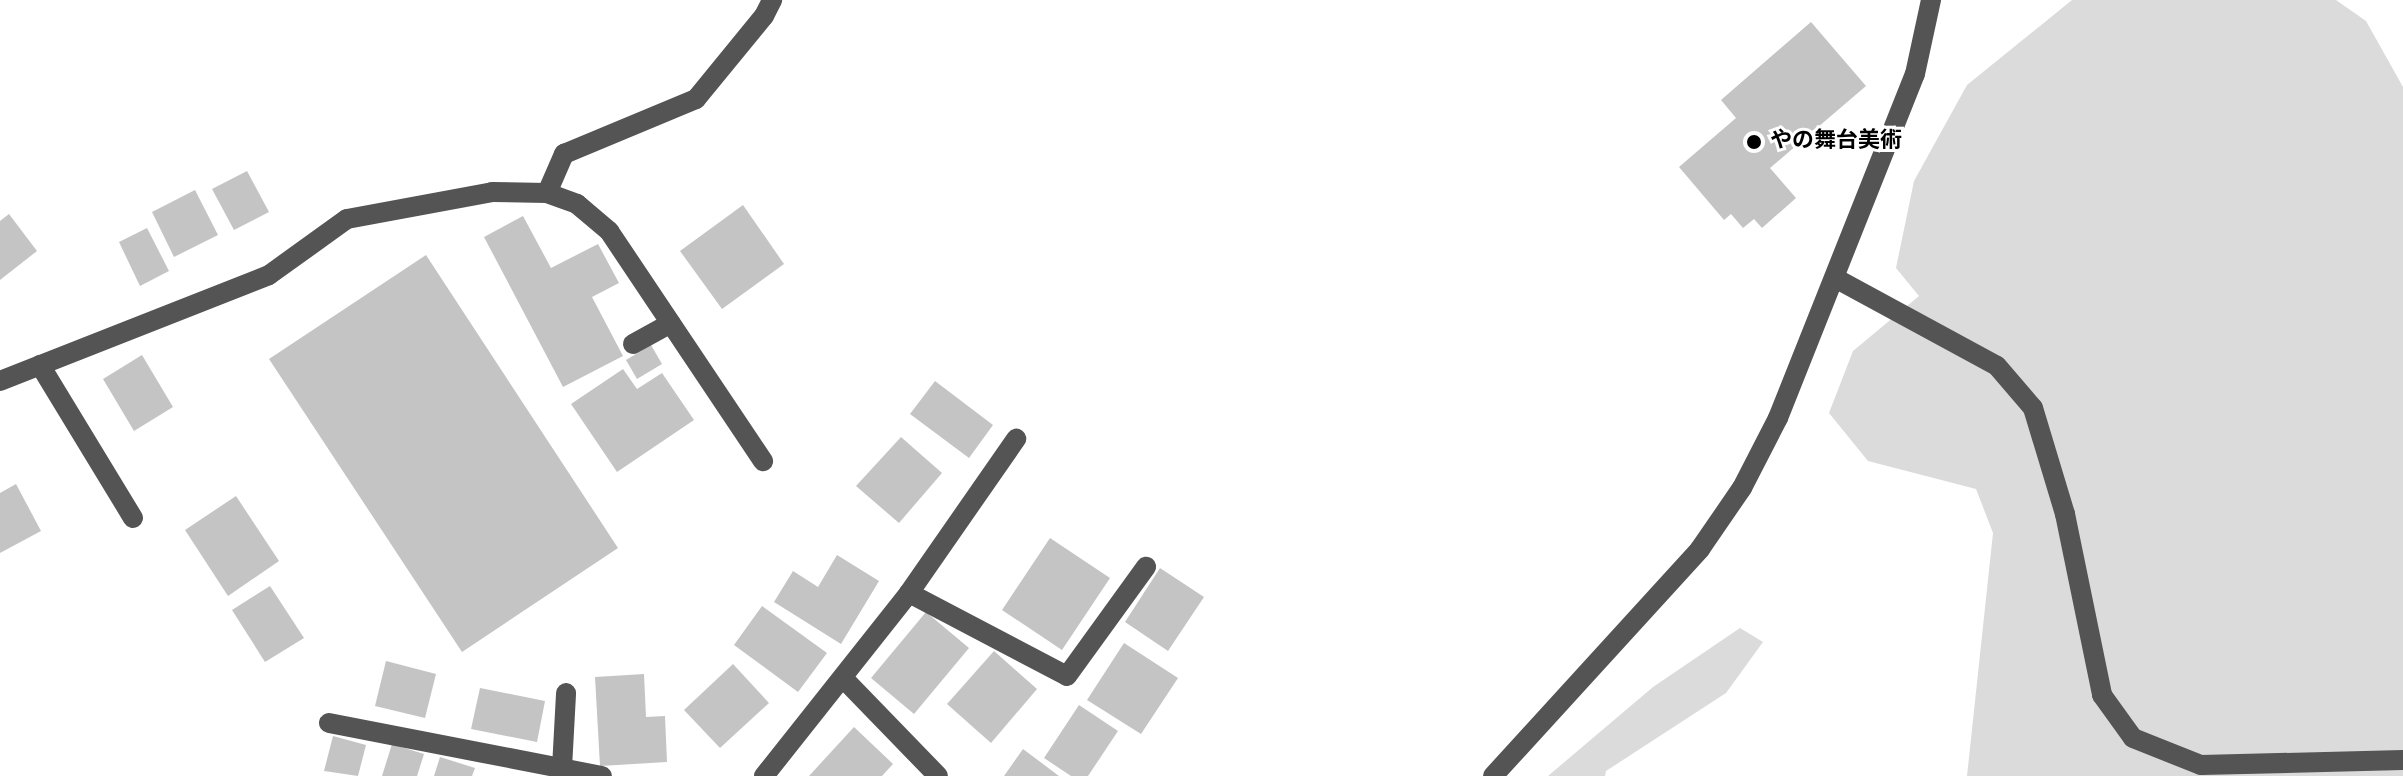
<!DOCTYPE html>
<html>
<head>
<meta charset="utf-8">
<style>
  body { margin:0 }
  #map { position:relative; width:2403px; height:776px; overflow:hidden; background:#fff; font-family:Overpass,"Noto Sans JP",sans-serif }
  div>[style] { position:absolute }
  [style*='--x'] { left:calc(var(--x)*1px); top:calc(var(--y)*1px); width:calc(var(--w)*1px); rotate:calc(var(--a)*1deg) }
  .green>* { inset:0; background:#dbdbdb }
  .building>* { inset:0; background:#c4c4c4 }
  .minor>* { height:20px; margin:-10px; padding:0 10px; transform-origin:10px; border-radius:10px; background:#545454 }
  .dots>* { width:22px; height:22px; translate:-50% -50%; box-sizing:border-box; border:4px solid #fff; border-radius:50% }
  span { translate:-50% -50%; white-space:nowrap; text-align:center; line-height:1.15; -webkit-text-stroke:6px #fff; paint-order:stroke }
  .poi-label { font-size:22px; color:#000; font-weight:700 }
  .left { translate:0 -50%; text-align:left }
</style>
</head>
<body>
<div id="map">
  <div class="green">
    <div style="clip-path:polygon(2072px 0,2336px 0,2366px 21px,2403px 87px,2403px 776px,1967px 776px,1993px 533px,1976px 489px,1868px 461px,1829px 413px,1853px 351px,1919px 296px,1896px 268px,1914px 181px,1967px 85px)"></div>
    <div style="clip-path:polygon(1740px 628px,1763px 642px,1726px 693px,1606px 771px,1605px 776px,1548px 776px,1653px 687px)"></div>
  </div>
  <div class="building">
    <div style="clip-path:polygon(1811px 22px,1866px 86px,1770px 168px,1796px 198px,1762px 228px,1754px 219px,1743px 228px,1731px 214px,1724px 220px,1679px 167px,1736px 118px,1721px 100px)"></div>
    <div style="clip-path:polygon(247px 171px,269px 212px,234px 230px,212px 189px)"></div>
    <div style="clip-path:polygon(195px 190px,218px 235px,174px 257px,152px 212px)"></div>
    <div style="clip-path:polygon(743px 205px,784px 264px,722px 309px,680px 251px)"></div>
    <div style="clip-path:polygon(9px 214px,37px 251px,0 280px,0 221px)"></div>
    <div style="clip-path:polygon(523px 216px,551px 268px,598px 244px,619px 283px,592px 297px,623px 356px,563px 387px,484px 237px)"></div>
    <div style="clip-path:polygon(147px 228px,169px 271px,140px 286px,119px 242px)"></div>
    <div style="clip-path:polygon(426px 255px,618px 548px,462px 652px,269px 359px)"></div>
    <div style="clip-path:polygon(651px 345px,662px 364px,637px 379px,626px 360px)"></div>
    <div style="clip-path:polygon(142px 355px,173px 407px,134px 431px,103px 379px)"></div>
    <div style="clip-path:polygon(623px 369px,637px 389px,662px 373px,694px 420px,617px 472px,571px 404px)"></div>
    <div style="clip-path:polygon(935px 381px,993px 425px,969px 458px,910px 414px)"></div>
    <div style="clip-path:polygon(901px 437px,942px 473px,899px 523px,856px 486px)"></div>
    <div style="clip-path:polygon(16px 484px,41px 531px,0 553px,0 493px)"></div>
    <div style="clip-path:polygon(236px 496px,279px 561px,228px 596px,185px 530px)"></div>
    <div style="clip-path:polygon(1050px 538px,1110px 578px,1062px 650px,1002px 610px)"></div>
    <div style="clip-path:polygon(837px 555px,879px 581px,841px 644px,774px 602px,793px 571px,818px 587px)"></div>
    <div style="clip-path:polygon(1160px 568px,1204px 597px,1168px 651px,1125px 622px)"></div>
    <div style="clip-path:polygon(270px 586px,304px 638px,265px 662px,232px 610px)"></div>
    <div style="clip-path:polygon(762px 606px,827px 653px,798px 692px,734px 645px)"></div>
    <div style="clip-path:polygon(926px 612px,969px 648px,914px 714px,871px 678px)"></div>
    <div style="clip-path:polygon(1124px 643px,1178px 678px,1141px 734px,1087px 700px)"></div>
    <div style="clip-path:polygon(994px 651px,1037px 689px,991px 743px,947px 704px)"></div>
    <div style="clip-path:polygon(386px 661px,436px 674px,425px 718px,375px 706px)"></div>
    <div style="clip-path:polygon(733px 664px,769px 703px,720px 748px,684px 710px)"></div>
    <div style="clip-path:polygon(644px 674px,646px 717px,665px 716px,667px 762px,600px 766px,595px 677px)"></div>
    <div style="clip-path:polygon(480px 688px,545px 701px,537px 742px,471px 729px)"></div>
    <div style="clip-path:polygon(1079px 705px,1118px 731px,1088px 776px,1071px 776px,1044px 758px)"></div>
    <div style="clip-path:polygon(854px 727px,893px 764px,882px 776px,809px 776px)"></div>
    <div style="clip-path:polygon(333px 736px,366px 745px,358px 776px,324px 771px)"></div>
    <div style="clip-path:polygon(392px 744px,424px 754px,417px 776px,382px 776px)"></div>
    <div style="clip-path:polygon(1023px 749px,1059px 776px,1004px 776px)"></div>
    <div style="clip-path:polygon(440px 757px,475px 768px,472px 776px,434px 776px)"></div>
  </div>
  <div class="minor">
    <div style="--x:547;--y:193;--w:32;--a:20"></div>
    <div style="--x:577;--y:204;--w:42;--a:40.2"></div>
    <div style="--x:609;--y:231;--w:277;--a:56.2"></div>
    <div style="--x:1835;--y:278;--w:184;--a:28.5"></div>
    <div style="--x:1997;--y:366;--w:55;--a:49.4"></div>
    <div style="--x:2033;--y:408;--w:111;--a:73.2"></div>
    <div style="--x:2065;--y:514;--w:185;--a:78.4"></div>
    <div style="--x:2102;--y:695;--w:53;--a:54.2"></div>
    <div style="--x:2133;--y:738;--w:73;--a:21.7"></div>
    <div style="--x:2201;--y:765;--w:202;--a:-1.4"></div>
    <div style="--x:633;--y:344;--w:43;--a:-28.9"></div>
    <div style="--x:40;--y:365;--w:179;--a:58.7"></div>
    <div style="--x:0;--y:381;--w:289;--a:-21.5"></div>
    <div style="--x:269;--y:275;--w:96;--a:-35.7"></div>
    <div style="--x:347;--y:219;--w:147;--a:-10.5"></div>
    <div style="--x:492;--y:192;--w:55;--a:1"></div>
    <div style="--x:547;--y:193;--w:43;--a:-66.4"></div>
    <div style="--x:564;--y:154;--w:143;--a:-22.6"></div>
    <div style="--x:696;--y:99;--w:107;--a:-50.7"></div>
    <div style="--x:764;--y:16;--w:18;--a:-63"></div>
    <div style="--x:909;--y:593;--w:178;--a:27.7"></div>
    <div style="--x:1067;--y:676;--w:135;--a:-54.1"></div>
    <div style="--x:844;--y:679;--w:135;--a:45.9"></div>
    <div style="--x:329;--y:723;--w:278;--a:11"></div>
    <div style="--x:562;--y:768;--w:75;--a:-86.9"></div>
    <div style="--x:764;--y:776;--w:233;--a:-51.6"></div>
    <div style="--x:909;--y:593;--w:188;--a:-55.2"></div>
    <div style="--x:1493;--y:776;--w:307;--a:-47.6"></div>
    <div style="--x:1700;--y:549;--w:74;--a:-55.5"></div>
    <div style="--x:1742;--y:488;--w:79;--a:-62.8"></div>
    <div style="--x:1778;--y:418;--w:370;--a:-68.3"></div>
    <div style="--x:1915;--y:74;--w:76;--a:-77.8"></div>
  </div>
  <div class="dots">
    <div style="left:1754px;top:142px;background:#000"></div>
  </div>
  <div class="poi-label">
    <span class="left" style="left:1770px;top:142px">やの舞台美術</span>
  </div>
</div>
</body>
</html>
